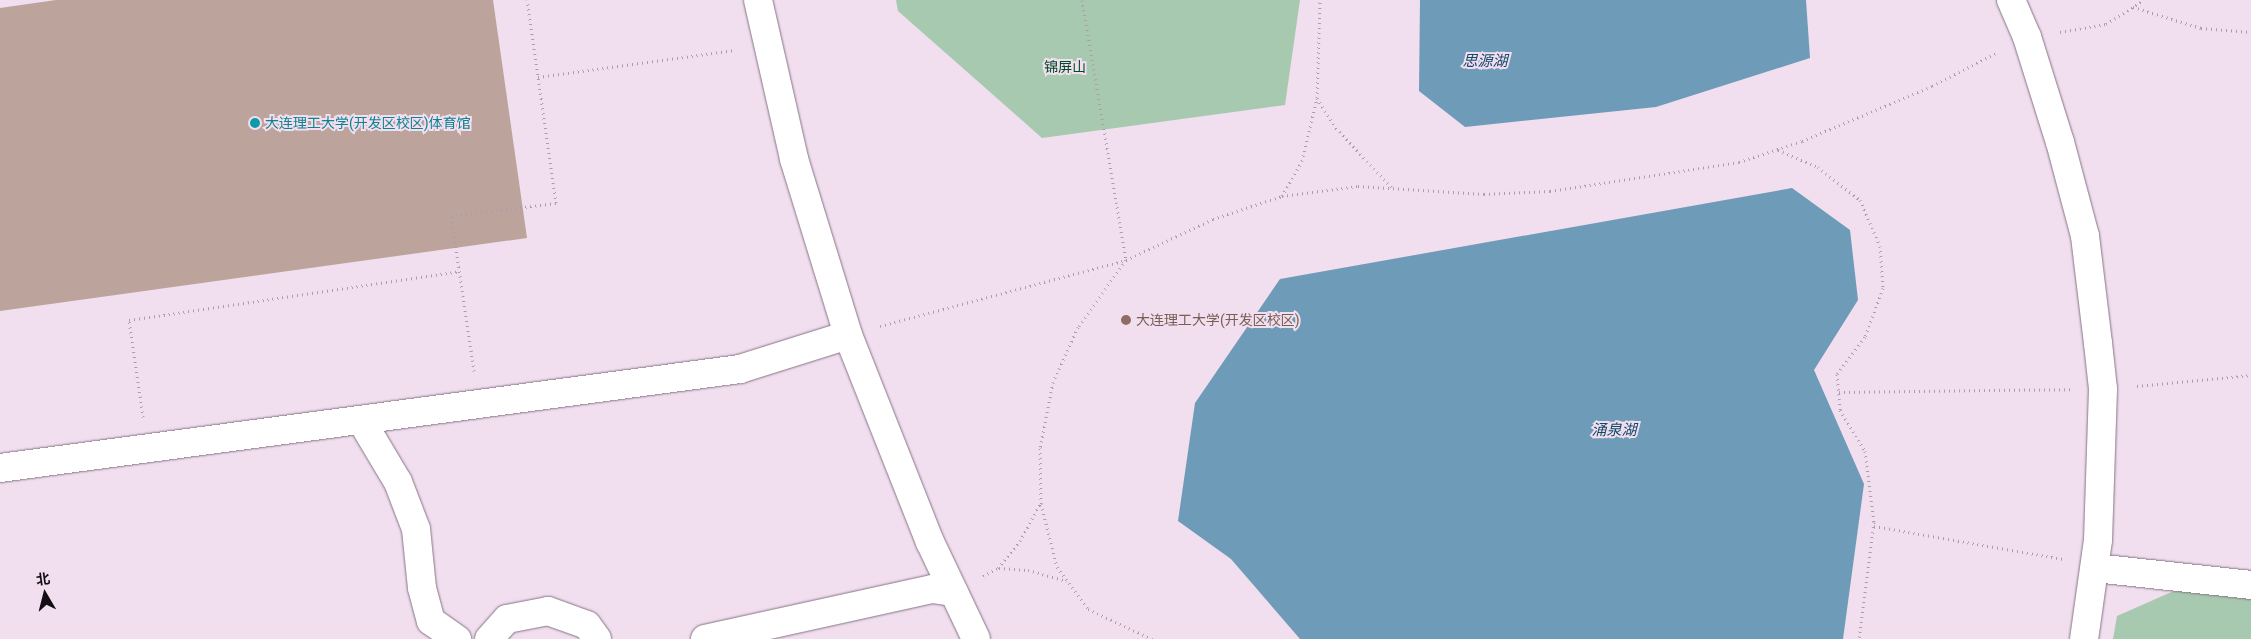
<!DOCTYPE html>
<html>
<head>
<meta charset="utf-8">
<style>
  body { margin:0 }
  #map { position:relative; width:2251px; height:639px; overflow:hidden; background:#f1deef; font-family:Roboto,"Noto Sans SC",sans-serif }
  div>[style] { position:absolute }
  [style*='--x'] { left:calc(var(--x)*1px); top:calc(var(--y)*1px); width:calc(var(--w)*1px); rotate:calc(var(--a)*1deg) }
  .green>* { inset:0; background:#a7c9af }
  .water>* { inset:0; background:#6e9bb8 }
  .building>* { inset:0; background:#bca49c }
  .path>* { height:3px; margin-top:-1.5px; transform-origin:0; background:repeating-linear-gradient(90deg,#ac9dab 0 1px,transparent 0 5px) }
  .roads { filter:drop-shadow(0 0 1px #857584) drop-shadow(0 0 1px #857584) }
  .minor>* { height:28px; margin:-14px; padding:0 14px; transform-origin:14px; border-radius:14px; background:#fff }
  .tertiary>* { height:28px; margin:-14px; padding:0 14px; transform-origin:14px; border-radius:14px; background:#fff }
  .dots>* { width:14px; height:14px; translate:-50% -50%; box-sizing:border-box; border:2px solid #f1deef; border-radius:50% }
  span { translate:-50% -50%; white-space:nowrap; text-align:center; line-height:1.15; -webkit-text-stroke:4px #f1deef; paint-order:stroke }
  .park-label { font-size:14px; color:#004b22 }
  .culture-label { font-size:14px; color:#0d838f }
  .left { translate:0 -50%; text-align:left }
  .education-label { font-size:14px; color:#785e54 }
  .water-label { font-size:15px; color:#124968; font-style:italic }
  .north { position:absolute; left:20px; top:569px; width:50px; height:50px; -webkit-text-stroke:4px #f1deef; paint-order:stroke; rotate:352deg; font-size:14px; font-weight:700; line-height:20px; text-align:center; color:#140e14 }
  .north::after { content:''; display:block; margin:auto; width:18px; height:22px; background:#140e14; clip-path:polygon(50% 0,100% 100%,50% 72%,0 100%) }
</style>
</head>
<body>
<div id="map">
  <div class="green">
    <div style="clip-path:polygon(896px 0,1300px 0,1285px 105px,1042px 138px,898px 11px)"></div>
    <div style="clip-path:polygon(2176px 590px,2251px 598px,2251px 639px,2113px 639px,2117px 616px)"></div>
  </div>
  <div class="water">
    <div style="clip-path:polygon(1420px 0,1806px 0,1810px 58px,1656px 107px,1465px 127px,1419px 91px)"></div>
    <div style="clip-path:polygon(1792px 188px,1850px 230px,1858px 300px,1814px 370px,1864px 484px,1843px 639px,1300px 639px,1231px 559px,1178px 521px,1195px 403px,1280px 279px)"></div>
  </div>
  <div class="building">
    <div style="clip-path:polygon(56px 0,493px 0,527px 238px,0 311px,0 8px)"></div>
  </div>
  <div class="path">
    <div style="--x:1082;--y:0;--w:264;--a:80.4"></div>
    <div style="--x:1126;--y:260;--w:82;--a:125.6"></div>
    <div style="--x:1078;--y:327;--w:60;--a:114.4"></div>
    <div style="--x:1053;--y:382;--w:67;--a:101.1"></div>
    <div style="--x:1040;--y:448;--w:56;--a:89"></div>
    <div style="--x:1041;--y:504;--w:65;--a:75.7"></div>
    <div style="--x:1057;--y:567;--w:52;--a:53.6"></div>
    <div style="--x:1088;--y:609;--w:71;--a:25.1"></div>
    <div style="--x:2133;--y:7;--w:71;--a:17.2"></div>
    <div style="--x:2201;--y:28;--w:50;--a:4.6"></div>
    <div style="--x:2060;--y:32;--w:47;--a:-9.9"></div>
    <div style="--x:2106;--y:24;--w:45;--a:-32.3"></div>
    <div style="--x:538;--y:77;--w:199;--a:-7.8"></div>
    <div style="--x:1317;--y:98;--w:36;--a:58"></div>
    <div style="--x:1336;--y:128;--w:83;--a:46.9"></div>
    <div style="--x:1778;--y:150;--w:43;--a:23"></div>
    <div style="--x:1818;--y:167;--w:53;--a:38.2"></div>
    <div style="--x:1860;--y:200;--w:50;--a:66.5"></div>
    <div style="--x:1880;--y:246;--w:42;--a:85.9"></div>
    <div style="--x:1883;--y:288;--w:52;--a:110.2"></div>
    <div style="--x:1865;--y:337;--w:46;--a:127.1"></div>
    <div style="--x:1837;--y:374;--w:36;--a:85"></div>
    <div style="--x:1840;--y:410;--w:48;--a:58.6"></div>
    <div style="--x:1865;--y:451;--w:72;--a:82.8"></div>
    <div style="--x:1874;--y:522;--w:118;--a:97.3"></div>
    <div style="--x:1282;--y:196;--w:77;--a:-7.5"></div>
    <div style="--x:1358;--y:186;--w:126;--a:3.6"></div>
    <div style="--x:1484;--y:194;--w:66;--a:-2.6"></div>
    <div style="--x:1550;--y:191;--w:191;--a:-8.7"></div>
    <div style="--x:1739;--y:162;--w:66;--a:-18.4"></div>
    <div style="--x:1802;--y:141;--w:141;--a:-22.9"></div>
    <div style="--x:1932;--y:86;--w:74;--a:-27.3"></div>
    <div style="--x:880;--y:326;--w:255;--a:-15"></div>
    <div style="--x:1126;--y:260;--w:96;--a:-25.2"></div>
    <div style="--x:1213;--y:219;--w:73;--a:-18.4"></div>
    <div style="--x:1282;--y:196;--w:40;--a:-60.3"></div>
    <div style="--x:1302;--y:161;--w:65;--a:-76.6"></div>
    <div style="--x:1317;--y:98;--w:98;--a:-88.2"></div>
    <div style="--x:474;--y:371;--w:157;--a:-98.4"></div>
    <div style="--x:451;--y:216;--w:106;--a:-7.1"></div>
    <div style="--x:556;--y:203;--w:205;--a:-98.1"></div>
    <div style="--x:2137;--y:386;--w:115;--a:-5.5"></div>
    <div style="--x:1839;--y:392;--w:231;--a:-0.7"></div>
    <div style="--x:143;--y:417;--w:98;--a:-98.2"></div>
    <div style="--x:129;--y:320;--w:334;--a:-8.4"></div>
    <div style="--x:1874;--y:526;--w:192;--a:9.9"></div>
    <div style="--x:999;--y:568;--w:29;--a:4"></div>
    <div style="--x:1028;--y:570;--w:40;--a:16"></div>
    <div style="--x:983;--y:576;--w:17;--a:-28"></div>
    <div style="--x:998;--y:568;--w:35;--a:-51"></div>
    <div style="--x:1020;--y:541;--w:42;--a:-61.6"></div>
  </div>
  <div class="roads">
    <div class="minor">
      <div style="--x:361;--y:420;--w:72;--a:59.2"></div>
      <div style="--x:398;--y:482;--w:50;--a:69"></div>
      <div style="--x:416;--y:529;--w:59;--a:84.2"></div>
      <div style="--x:422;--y:588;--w:34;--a:75"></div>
      <div style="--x:431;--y:621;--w:32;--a:35"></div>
      <div style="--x:0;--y:468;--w:747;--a:-7.62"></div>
      <div style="--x:740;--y:369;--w:113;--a:-17.5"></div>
      <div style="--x:2095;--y:568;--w:157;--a:6.2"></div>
      <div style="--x:489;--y:639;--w:27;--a:-48"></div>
      <div style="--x:507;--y:619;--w:42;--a:-11"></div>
      <div style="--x:548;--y:611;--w:41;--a:19.7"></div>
      <div style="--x:587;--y:625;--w:17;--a:54"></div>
      <div style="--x:705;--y:639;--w:232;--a:-12.4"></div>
      <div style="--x:932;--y:589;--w:22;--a:8"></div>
    </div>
    <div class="tertiary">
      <div style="--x:758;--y:0;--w:163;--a:77.2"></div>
      <div style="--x:794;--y:159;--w:184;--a:72.9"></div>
      <div style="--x:848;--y:335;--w:223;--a:68.4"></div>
      <div style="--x:930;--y:542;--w:107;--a:64.6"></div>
      <div style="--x:2011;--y:0;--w:40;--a:66.6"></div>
      <div style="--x:2027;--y:37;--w:110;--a:72.6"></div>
      <div style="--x:2060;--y:142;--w:97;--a:75.1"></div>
      <div style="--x:2085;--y:236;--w:108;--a:83.1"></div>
      <div style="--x:2098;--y:343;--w:46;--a:83.8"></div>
      <div style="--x:2103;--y:389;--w:151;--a:91.9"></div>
      <div style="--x:2098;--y:540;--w:100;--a:98"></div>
    </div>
  </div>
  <div class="dots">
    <div style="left:255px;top:123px;background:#0f9aa8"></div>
    <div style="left:1126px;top:320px;background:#8d6e63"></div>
  </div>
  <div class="park-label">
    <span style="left:1065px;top:67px">锦屏山</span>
  </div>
  <div class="culture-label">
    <span class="left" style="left:265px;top:123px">大连理工大学(开发区校区)体育馆</span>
  </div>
  <div class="education-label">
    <span class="left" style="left:1136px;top:320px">大连理工大学(开发区校区)</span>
  </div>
  <div class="water-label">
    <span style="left:1485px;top:62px">思源湖</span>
    <span style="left:1614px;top:431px">涌泉湖</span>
  </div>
  <div class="north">北</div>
</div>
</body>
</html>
